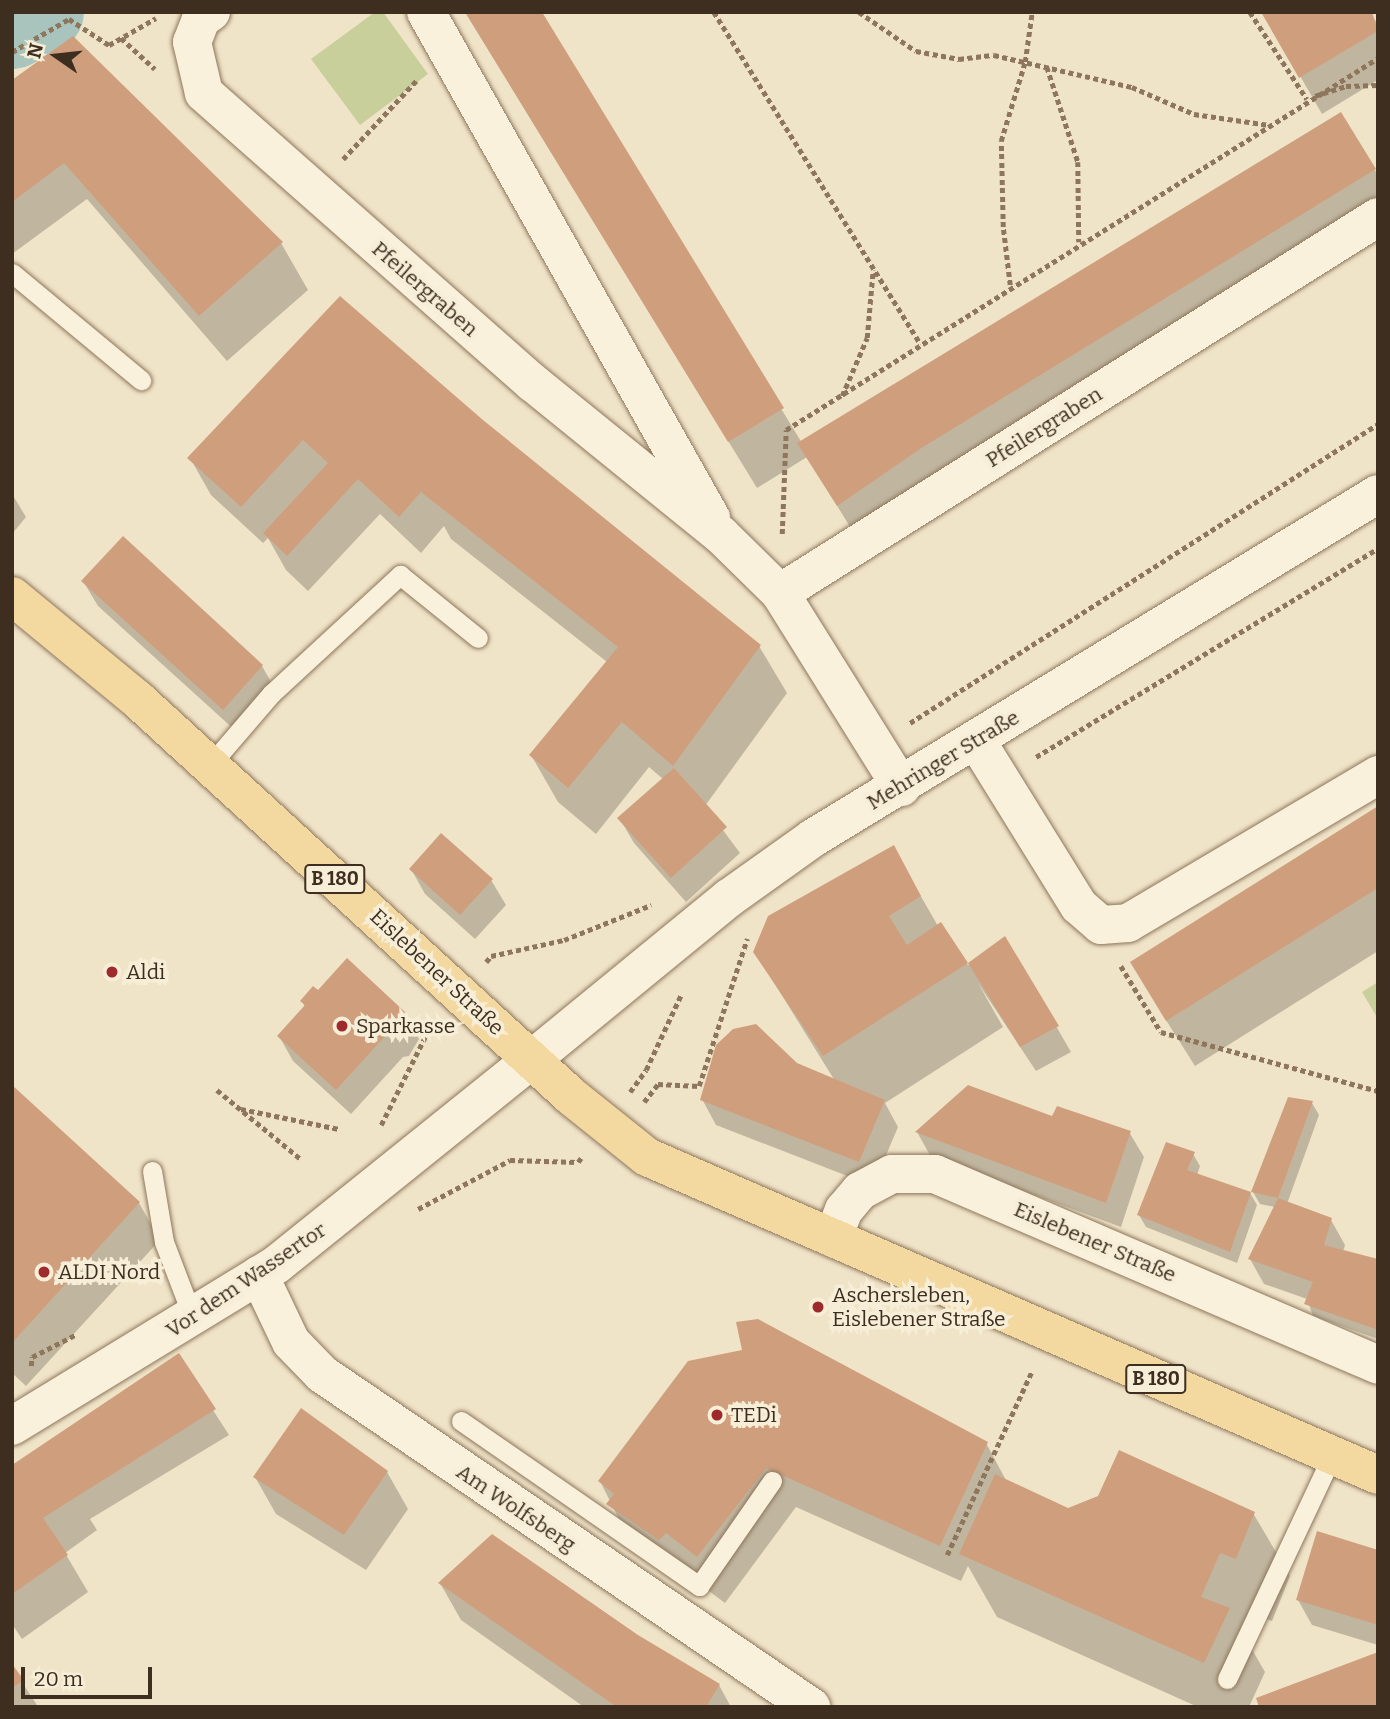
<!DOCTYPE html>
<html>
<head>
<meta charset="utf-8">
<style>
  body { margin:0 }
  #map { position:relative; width:1390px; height:1719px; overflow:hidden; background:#f0e4c8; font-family:Bitter,serif }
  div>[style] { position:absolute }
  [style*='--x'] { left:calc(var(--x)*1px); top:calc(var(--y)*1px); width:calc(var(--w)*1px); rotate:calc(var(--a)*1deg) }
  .green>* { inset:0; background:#c9cf9b }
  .shadow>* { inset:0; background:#0003 }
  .river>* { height:79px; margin:-39.5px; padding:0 39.5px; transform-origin:39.5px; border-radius:39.5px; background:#a9c4bc }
  .building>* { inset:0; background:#cf9f7d }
  .path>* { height:4.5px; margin-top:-2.25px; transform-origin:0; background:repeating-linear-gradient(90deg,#8d765c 0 5px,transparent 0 8.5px) }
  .roads { filter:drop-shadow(0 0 2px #8d765c) drop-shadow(0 0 2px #8d765c) }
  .lane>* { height:19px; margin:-9.5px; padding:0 9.5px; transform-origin:9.5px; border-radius:9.5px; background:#faf1dc }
  .street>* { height:38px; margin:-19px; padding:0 19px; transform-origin:19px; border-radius:19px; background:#faf1dc }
  .secondary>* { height:38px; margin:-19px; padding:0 19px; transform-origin:19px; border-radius:19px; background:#faf1dc }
  .primary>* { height:38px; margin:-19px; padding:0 19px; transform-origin:19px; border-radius:19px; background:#f3d9a0 }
  .dots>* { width:19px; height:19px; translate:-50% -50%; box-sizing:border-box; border:4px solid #f7eed8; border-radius:50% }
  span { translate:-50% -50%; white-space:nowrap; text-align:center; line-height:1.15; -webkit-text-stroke:7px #f7eed8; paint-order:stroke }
  .shield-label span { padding:2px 5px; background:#f7eed8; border:2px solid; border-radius:5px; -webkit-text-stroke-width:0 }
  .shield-label { font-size:19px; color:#3d2e20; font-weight:700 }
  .street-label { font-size:21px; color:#3d2e20 }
  .poi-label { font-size:21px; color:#3d2e20 }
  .left { translate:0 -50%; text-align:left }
  .frame { position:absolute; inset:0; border:14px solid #3d2e20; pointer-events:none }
  .north { position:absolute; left:21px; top:21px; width:70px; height:70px; -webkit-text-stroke:5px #f7eed8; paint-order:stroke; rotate:284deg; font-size:19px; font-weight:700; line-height:28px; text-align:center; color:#3d2e20 }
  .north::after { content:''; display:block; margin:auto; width:24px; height:32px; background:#3d2e20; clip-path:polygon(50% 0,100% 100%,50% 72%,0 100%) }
  .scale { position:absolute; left:21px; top:1667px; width:131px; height:32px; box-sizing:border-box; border:4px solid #3d2e20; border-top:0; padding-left:9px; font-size:21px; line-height:24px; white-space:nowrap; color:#3d2e20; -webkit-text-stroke:5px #f7eed8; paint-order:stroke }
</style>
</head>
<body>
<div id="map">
  <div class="green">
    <div style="clip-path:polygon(375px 12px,383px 12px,428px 74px,360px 125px,311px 59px)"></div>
    <div style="clip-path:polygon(1378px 982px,1378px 1019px,1362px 992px)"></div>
  </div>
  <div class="shadow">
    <div style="clip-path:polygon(465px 12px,540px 12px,802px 443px,1340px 114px,1378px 175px,1378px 201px,852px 530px,807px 457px,757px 488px)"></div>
    <div style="clip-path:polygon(1263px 12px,1370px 12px,1378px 25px,1378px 80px,1322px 114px)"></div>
    <div style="clip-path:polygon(12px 83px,281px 243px,308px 290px,227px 361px,87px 199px,12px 254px)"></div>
    <div style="clip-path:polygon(340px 298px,482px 421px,759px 646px,787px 693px,705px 806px,740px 853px,686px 902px,634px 843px,620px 819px,663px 779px,649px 767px,596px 834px,558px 802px,531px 755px,607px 662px,451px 539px,444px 526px,421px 553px,380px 514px,308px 591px,286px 570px,268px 538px,263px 543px,211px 495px,190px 458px)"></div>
    <div style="clip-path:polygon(12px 494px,26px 517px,12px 534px)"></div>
    <div style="clip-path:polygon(83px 581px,262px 666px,276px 691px,238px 733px,98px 606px)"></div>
    <div style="clip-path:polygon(1378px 808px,1378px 951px,1195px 1066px,1159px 1009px)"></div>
    <div style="clip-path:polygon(893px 848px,938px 926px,968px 965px,1005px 938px,1071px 1052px,1036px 1071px,978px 983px,1003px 1027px,885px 1103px,898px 1127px,873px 1186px,716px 1125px,702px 1099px,796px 1064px,835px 1081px,755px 952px)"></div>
    <div style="clip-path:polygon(411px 869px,491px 880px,506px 905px,475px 939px,425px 894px)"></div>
    <div style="clip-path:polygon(318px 993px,404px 1013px,419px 1039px,409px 1056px,403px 1057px,351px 1114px,293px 1061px,279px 1036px,305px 1007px,302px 1001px)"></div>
    <div style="clip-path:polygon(12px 1087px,139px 1203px,160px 1240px,26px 1386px,12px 1373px)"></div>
    <div style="clip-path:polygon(1289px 1099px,1312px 1103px,1319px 1115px,1287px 1204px,1331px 1220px,1345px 1245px,1343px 1252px,1378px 1261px,1378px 1339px,1313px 1316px,1307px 1299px,1264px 1284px,1250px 1259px,1275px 1207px,1260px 1204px,1253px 1192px)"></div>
    <div style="clip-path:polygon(1053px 1119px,1129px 1132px,1144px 1157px,1121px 1227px,931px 1157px,917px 1132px)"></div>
    <div style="clip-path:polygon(1193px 1154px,1200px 1166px,1197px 1175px,1250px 1193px,1257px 1205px,1237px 1263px,1146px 1227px,1139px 1215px)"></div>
    <div style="clip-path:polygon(178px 1356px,229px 1435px,90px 1519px,97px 1530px,65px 1553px,88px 1592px,22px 1639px,12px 1624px,12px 1467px)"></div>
    <div style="clip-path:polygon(986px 1443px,1007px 1482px,1068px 1510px,1253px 1513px,1290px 1576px,1272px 1621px,1256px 1615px,1246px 1639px,1265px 1672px,1249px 1707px,1198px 1707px,997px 1617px,968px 1566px,961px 1581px,796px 1507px,725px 1603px,693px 1579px,635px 1551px,600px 1481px)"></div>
    <div style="clip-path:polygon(387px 1472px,408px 1509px,366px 1570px,276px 1514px,255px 1477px)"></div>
    <div style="clip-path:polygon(1378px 1552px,1378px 1645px,1312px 1625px,1298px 1600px)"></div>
    <div style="clip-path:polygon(440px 1583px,637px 1637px,719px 1685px,731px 1707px,584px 1707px,461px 1620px)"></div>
    <div style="clip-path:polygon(12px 1667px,37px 1705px,35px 1707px,12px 1707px)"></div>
  </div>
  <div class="river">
    <div style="--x:12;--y:29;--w:36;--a:-28"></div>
  </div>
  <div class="building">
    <div style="clip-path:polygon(465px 12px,542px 12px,784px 408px,728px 442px)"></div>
    <div style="clip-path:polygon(1261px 12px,1372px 12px,1378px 31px,1299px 78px)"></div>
    <div style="clip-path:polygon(73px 36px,283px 242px,199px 316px,64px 163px,12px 202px,12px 80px)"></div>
    <div style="clip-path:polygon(1341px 112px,1376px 169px,923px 447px,837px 506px,797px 443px)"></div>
    <div style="clip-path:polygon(340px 296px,483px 420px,761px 645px,673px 766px,622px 722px,568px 788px,529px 755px,618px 647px,421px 492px,399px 517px,358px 479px,287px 556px,263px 533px,328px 463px,303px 440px,241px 507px,187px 458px)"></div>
    <div style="clip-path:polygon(123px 536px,263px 665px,223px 710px,81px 581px)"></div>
    <div style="clip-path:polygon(674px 768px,727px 827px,671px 878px,617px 818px)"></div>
    <div style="clip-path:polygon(1378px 806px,1378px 888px,1166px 1021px,1130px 962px)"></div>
    <div style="clip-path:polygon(441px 833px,493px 879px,460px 915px,409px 869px)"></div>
    <div style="clip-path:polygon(894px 845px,921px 896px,889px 916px,907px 945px,941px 922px,968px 963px,823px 1056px,753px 952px,768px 916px)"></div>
    <div style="clip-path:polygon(1005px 936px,1059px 1026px,1020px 1047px,968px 963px)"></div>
    <div style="clip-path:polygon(347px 958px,405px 1012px,395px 1032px,388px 1033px,336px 1090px,277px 1036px,305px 1005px,300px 1001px,313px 986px,318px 990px)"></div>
    <div style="clip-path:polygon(756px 1024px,797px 1063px,885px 1100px,859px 1162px,700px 1100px,716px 1045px,733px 1029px)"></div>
    <div style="clip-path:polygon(12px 1085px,140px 1202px,12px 1343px)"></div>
    <div style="clip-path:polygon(968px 1085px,1052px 1116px,1057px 1106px,1131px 1131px,1106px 1203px,915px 1132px)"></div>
    <div style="clip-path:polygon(1288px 1097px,1313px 1101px,1278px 1198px,1251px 1192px)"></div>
    <div style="clip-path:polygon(1166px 1142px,1195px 1152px,1187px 1170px,1251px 1192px,1230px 1252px,1137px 1215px)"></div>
    <div style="clip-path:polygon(1278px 1198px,1332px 1218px,1324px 1245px,1378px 1259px,1378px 1330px,1304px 1304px,1313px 1282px,1248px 1259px)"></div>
    <div style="clip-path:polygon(758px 1319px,988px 1442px,940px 1546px,766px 1468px,697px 1557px,666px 1533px,659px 1540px,606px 1504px,614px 1494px,598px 1481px,688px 1361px,742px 1350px,736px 1322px)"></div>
    <div style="clip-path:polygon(179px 1353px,216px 1409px,43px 1518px,68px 1555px,12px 1594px,12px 1465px)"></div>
    <div style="clip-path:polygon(301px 1408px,388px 1471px,344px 1535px,253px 1477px)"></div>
    <div style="clip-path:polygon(1119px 1450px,1255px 1512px,1236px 1559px,1220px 1553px,1201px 1597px,1230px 1608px,1204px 1663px,959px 1554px,995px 1474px,1068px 1508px,1098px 1496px)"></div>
    <div style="clip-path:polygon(1317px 1531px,1378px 1550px,1378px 1625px,1296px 1600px)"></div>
    <div style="clip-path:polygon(492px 1534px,638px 1635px,720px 1684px,706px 1707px,617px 1707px,438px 1583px)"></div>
    <div style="clip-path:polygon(1378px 1652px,1378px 1707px,1259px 1707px,1256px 1698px)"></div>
    <div style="clip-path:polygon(12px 1664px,24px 1680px,12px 1688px)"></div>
  </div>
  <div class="path">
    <div style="--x:714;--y:12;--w:391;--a:58.1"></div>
    <div style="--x:859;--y:12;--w:69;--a:34.4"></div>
    <div style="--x:916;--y:51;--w:44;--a:10.5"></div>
    <div style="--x:959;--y:59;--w:35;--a:-7"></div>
    <div style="--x:994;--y:55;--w:142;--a:13.1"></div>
    <div style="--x:1132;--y:87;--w:68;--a:23.5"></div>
    <div style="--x:1194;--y:114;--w:76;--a:8.3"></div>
    <div style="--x:1250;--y:12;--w:104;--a:56.8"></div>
    <div style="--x:121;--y:38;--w:46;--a:42.4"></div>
    <div style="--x:12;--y:52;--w:66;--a:-30.1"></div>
    <div style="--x:69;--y:19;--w:48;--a:33"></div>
    <div style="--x:109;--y:45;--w:54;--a:-29.9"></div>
    <div style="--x:1047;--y:67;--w:100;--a:71.9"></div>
    <div style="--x:1078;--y:162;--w:80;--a:89.3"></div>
    <div style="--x:1315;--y:96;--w:33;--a:-18"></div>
    <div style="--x:1346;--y:86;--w:32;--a:-2"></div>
    <div style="--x:343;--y:159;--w:107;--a:-46.9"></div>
    <div style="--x:1010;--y:285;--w:58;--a:-96.9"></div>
    <div style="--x:1003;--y:227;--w:86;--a:-91.3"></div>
    <div style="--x:1001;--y:141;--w:83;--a:-73.1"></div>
    <div style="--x:1025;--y:62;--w:50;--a:-82"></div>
    <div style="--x:842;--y:396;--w:63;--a:-66.7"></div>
    <div style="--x:867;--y:338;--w:68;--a:-85"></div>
    <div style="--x:782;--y:534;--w:104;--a:-87.8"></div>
    <div style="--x:786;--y:430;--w:699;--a:-32.14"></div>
    <div style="--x:910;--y:723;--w:555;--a:-32.57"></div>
    <div style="--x:1036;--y:757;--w:401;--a:-31.4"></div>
    <div style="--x:486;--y:962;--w:8;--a:-50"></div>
    <div style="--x:491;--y:956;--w:75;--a:-12.4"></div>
    <div style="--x:564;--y:940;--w:94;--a:-21.9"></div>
    <div style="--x:1121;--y:966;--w:77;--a:58.8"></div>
    <div style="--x:1161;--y:1032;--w:225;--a:15.2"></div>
    <div style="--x:217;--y:1090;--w:110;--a:39.5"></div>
    <div style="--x:630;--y:1092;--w:27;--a:-54"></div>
    <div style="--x:646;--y:1070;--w:83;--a:-65"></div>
    <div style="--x:644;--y:1102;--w:23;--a:-52"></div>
    <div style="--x:658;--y:1084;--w:41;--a:2.8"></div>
    <div style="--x:699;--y:1086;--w:155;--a:-71.9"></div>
    <div style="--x:241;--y:1109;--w:100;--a:11.5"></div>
    <div style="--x:381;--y:1125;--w:114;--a:-63.4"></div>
    <div style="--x:418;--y:1209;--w:104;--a:-28"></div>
    <div style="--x:510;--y:1160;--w:68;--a:1.7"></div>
    <div style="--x:578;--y:1162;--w:5;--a:-53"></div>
    <div style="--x:31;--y:1366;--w:9;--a:-84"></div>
    <div style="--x:32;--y:1357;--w:48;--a:-27.1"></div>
    <div style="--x:947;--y:1555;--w:203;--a:-65.2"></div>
  </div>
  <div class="roads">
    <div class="lane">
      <div style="--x:12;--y:273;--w:168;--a:39.7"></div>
      <div style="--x:210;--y:765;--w:94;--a:-49.3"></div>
      <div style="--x:271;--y:694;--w:176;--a:-42.7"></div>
      <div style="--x:400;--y:575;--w:100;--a:38.9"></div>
      <div style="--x:152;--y:1171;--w:72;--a:80.4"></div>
      <div style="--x:164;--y:1242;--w:81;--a:69.1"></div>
      <div style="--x:461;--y:1421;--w:290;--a:34.7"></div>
      <div style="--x:699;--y:1586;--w:128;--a:-55.2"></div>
      <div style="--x:1227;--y:1679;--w:246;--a:-64.8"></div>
    </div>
    <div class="street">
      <div style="--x:211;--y:12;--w:12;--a:145"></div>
      <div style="--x:201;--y:19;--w:25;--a:111"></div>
      <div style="--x:192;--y:42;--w:52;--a:76.8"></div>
      <div style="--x:204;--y:93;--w:439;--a:41.4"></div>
      <div style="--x:533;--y:383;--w:242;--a:39"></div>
      <div style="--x:721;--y:535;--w:83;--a:44.5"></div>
      <div style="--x:780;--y:593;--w:229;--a:58"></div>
      <div style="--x:426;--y:12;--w:581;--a:60.61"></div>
      <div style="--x:780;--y:593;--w:706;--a:-32.16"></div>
      <div style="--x:976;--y:740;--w:195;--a:58.2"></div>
      <div style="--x:1079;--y:906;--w:29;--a:41"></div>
      <div style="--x:1101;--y:925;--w:27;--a:-4"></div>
      <div style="--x:1128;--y:923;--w:291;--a:-30.6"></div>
      <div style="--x:833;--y:1238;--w:30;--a:-69"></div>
      <div style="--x:844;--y:1210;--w:25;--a:-50"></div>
      <div style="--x:860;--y:1191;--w:36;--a:-28"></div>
      <div style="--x:892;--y:1174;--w:43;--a:0"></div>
      <div style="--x:935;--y:1174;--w:482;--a:23.3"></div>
      <div style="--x:259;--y:1275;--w:74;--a:64.5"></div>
      <div style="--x:291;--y:1342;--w:45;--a:45.9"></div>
      <div style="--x:322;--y:1374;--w:592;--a:34.25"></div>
      <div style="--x:12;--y:1426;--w:309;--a:-31.4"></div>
      <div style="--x:276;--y:1265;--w:327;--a:-38.8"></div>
    </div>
    <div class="secondary">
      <div style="--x:531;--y:1060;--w:256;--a:-39.3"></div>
      <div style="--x:729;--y:898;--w:103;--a:-35.5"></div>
      <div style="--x:813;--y:838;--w:661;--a:-31.34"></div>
    </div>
    <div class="primary">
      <div style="--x:12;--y:596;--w:162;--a:39.5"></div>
      <div style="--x:137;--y:699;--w:590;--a:42.46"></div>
      <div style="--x:572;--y:1097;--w:96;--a:38.7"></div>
      <div style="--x:647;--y:1157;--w:797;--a:23.51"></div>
    </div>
  </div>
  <div class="dots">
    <div style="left:112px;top:972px;background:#9e2a2b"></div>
    <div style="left:342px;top:1026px;background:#9e2a2b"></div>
    <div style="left:44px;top:1272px;background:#9e2a2b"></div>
    <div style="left:818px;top:1307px;background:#9e2a2b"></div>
    <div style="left:717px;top:1415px;background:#9e2a2b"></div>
  </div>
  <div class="shield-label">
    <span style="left:335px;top:879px">B 180</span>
    <span style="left:1156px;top:1379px">B 180</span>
  </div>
  <div class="street-label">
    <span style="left:425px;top:289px;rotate:41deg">Pfeilergraben</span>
    <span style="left:1044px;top:427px;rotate:-32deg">Pfeilergraben</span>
    <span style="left:943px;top:760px;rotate:-31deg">Mehringer Straße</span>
    <span style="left:437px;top:972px;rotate:43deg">Eislebener Straße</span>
    <span style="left:1095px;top:1242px;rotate:23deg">Eislebener Straße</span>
    <span style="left:246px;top:1280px;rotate:-34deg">Vor dem Wassertor</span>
    <span style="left:516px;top:1508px;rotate:34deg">Am Wolfsberg</span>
  </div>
  <div class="poi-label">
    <span class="left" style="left:126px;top:972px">Aldi</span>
    <span class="left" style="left:356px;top:1026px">Sparkasse</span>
    <span class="left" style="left:58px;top:1272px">ALDI Nord</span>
    <span class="left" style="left:832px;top:1307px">Aschersleben,<br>Eislebener Straße</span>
    <span class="left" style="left:731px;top:1415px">TEDi</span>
  </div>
  <div class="frame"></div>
  <div class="north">N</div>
  <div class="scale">20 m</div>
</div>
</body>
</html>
